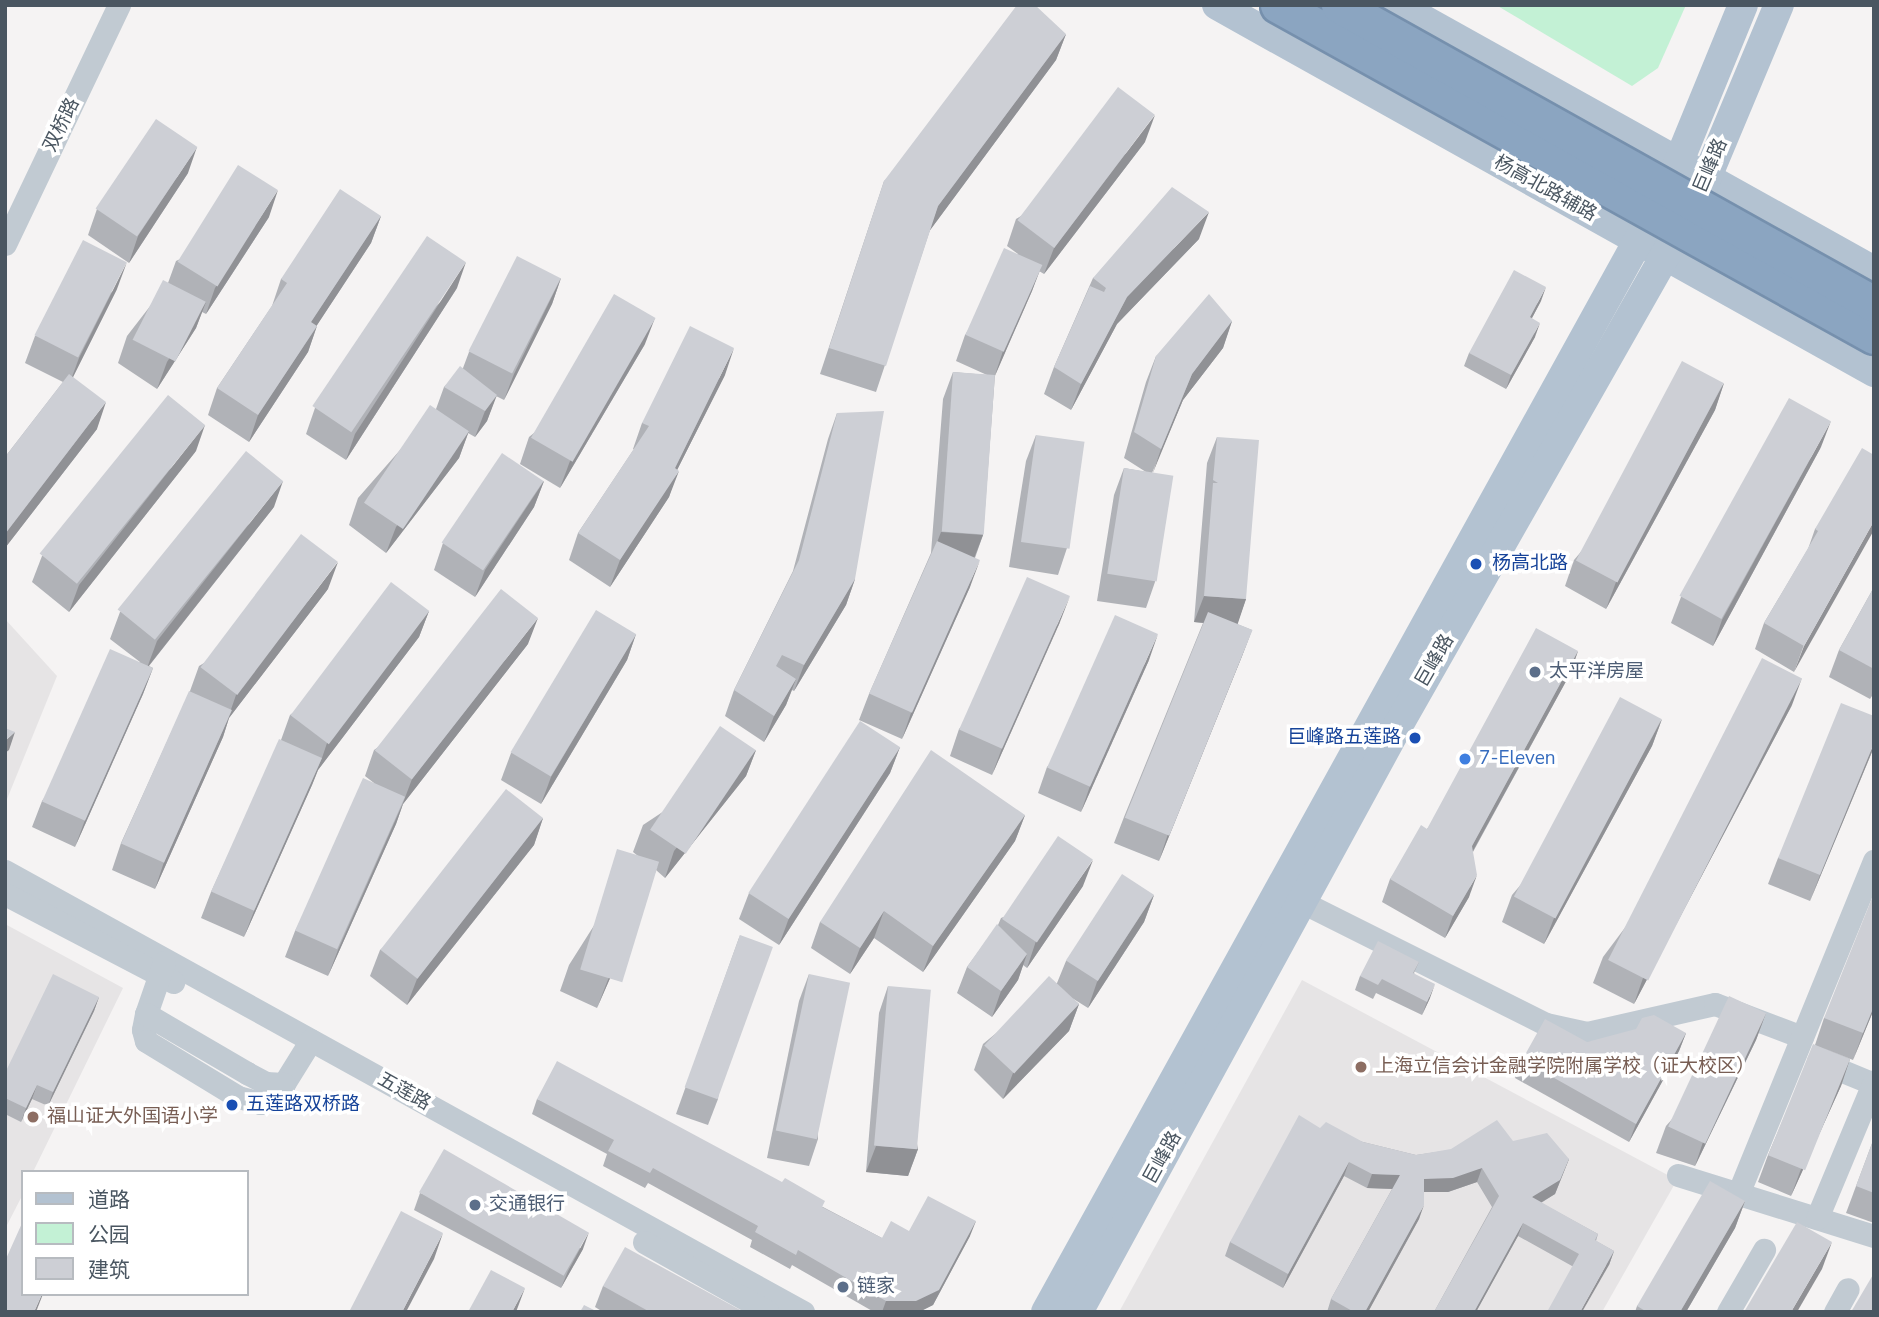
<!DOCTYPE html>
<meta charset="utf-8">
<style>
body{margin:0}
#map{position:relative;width:1879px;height:1317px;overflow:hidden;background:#f5f3f3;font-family:"Nunito Sans","Noto Sans SC",sans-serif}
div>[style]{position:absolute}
.education>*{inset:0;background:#e6e4e5}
.green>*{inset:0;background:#c3f1d5}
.minor>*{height:23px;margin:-11.5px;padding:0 11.5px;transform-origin:11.5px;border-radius:11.5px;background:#c1cad2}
.major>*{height:30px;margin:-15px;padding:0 15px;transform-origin:15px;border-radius:15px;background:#b3c2d1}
.bridges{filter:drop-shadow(2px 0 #7690ad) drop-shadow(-2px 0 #7690ad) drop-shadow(0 2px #7690ad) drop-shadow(0 -2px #7690ad)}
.highway-bridge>*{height:35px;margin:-17.5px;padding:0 17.5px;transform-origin:17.5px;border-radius:17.5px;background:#8ba5c1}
.wall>*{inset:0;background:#b0b2b7}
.shaded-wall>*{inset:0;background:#909195}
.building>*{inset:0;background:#cdcfd5;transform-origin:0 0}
.dots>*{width:19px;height:19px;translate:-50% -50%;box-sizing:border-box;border:4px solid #fff;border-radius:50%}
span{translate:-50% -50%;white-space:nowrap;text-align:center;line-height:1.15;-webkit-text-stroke:7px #fff;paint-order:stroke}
.street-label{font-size:19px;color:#4a5661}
.transit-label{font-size:19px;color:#164399}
.left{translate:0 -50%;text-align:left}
.right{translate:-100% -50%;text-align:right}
.service-label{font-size:19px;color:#4e5e75}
.shop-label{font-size:19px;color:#366cbe}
.education-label{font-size:19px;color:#785e54}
.frame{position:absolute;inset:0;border:7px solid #4a5661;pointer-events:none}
.legend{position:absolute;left:21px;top:1170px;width:228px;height:126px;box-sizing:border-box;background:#fff;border:2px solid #b7bbc0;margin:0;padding:9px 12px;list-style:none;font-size:21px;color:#4a5661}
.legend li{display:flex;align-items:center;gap:14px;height:35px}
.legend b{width:35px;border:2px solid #b7bbc0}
</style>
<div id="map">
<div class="education">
<div style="clip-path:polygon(5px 619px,57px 676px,5px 804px)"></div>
<div style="clip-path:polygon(5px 924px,123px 988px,33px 1172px,23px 1172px,23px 1194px,5px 1229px)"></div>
<div style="clip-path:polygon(1302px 980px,1677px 1180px,1602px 1312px,1119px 1312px)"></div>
</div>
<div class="green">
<div style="clip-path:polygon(1496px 5px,1686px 5px,1658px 68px,1632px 86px)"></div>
</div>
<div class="minor">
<div style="left:5px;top:244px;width:265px;rotate:-64.5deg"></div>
<div style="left:5px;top:871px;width:912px;rotate:28.93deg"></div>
<div style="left:5px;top:894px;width:190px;rotate:27.6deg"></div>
<div style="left:1304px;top:903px;width:271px;rotate:26.6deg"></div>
<div style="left:1546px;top:1024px;width:42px;rotate:12.4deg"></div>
<div style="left:1587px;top:1033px;width:131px;rotate:-12.8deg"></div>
<div style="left:1715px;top:1004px;width:93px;rotate:20.8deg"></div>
<div style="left:164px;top:962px;width:55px;rotate:109.1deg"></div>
<div style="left:146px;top:1014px;width:16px;rotate:101deg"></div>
<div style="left:143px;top:1030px;width:11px;rotate:75deg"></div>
<div style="left:146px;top:1041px;width:108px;rotate:31.3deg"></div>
<div style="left:238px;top:1097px;width:23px;rotate:15deg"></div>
<div style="left:260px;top:1103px;width:16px;rotate:-18deg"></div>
<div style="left:275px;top:1098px;width:68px;rotate:-58.2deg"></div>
<div style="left:146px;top:1014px;width:117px;rotate:30.3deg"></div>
<div style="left:247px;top:1073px;width:21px;rotate:28deg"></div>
<div style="left:266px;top:1083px;width:18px;rotate:3deg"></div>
<div style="left:1818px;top:1061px;width:61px;rotate:22.3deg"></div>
<div style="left:1678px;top:1175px;width:205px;rotate:17.3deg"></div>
<div style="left:1738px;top:1194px;width:360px;rotate:-67.8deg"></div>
<div style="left:1817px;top:1218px;width:148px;rotate:-67.4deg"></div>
<div style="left:644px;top:1242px;width:142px;rotate:29.4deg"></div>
<div style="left:1728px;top:1312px;width:72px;rotate:-59.9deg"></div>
<div style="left:1835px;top:1312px;width:26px;rotate:-61deg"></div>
</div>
<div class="major">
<div style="left:1217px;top:5px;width:753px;rotate:29.19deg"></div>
<div style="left:1397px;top:5px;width:546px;rotate:29.15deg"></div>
<div style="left:1046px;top:1312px;width:1290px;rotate:-61.07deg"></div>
<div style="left:1670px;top:183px;width:192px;rotate:-67.7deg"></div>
<div style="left:1078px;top:1312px;width:662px;rotate:-61.38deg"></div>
<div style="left:1395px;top:731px;width:615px;rotate:-60.39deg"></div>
<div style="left:1699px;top:196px;width:207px;rotate:-67.3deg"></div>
</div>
<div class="bridges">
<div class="highway-bridge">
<div style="left:1278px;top:5px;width:682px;rotate:29.05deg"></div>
<div style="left:1339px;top:5px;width:613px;rotate:29.2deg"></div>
</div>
</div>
<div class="wall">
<div style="clip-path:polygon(1066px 34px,1056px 60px,930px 230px,876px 392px,820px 374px,884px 181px)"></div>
<div style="clip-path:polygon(1145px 142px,1044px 274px,1039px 271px,1032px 291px,995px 375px,983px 535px,975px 558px,970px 587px,902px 739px,859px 720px,869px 694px,931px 553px,943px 399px,953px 372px,987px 375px,956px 361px,965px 335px,1018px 254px,1007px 246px,1016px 219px)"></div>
<div style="clip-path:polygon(188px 173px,129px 263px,88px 235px,97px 209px)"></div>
<div style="clip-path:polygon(381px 216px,371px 243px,317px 325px,308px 352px,249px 442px,208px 415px,217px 388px,272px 306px,281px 279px)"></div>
<div style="clip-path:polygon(269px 217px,206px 314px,202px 312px,196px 328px,157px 389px,118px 363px,127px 336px,168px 283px,176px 261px)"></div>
<div style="clip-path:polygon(1199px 239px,1117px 324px,1071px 410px,1044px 394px,1054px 367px,1093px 278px)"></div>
<div style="clip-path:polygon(561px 278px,552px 304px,504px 400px,496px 396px,487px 421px,475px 437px,468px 433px,459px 458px,386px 553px,349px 525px,358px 498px,436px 409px,444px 387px,463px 368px,469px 352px)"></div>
<div style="clip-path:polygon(457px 288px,346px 460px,306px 434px,315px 408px)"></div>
<div style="clip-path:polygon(117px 289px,73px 377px,97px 429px,5px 548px,5px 457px,63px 382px,25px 363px,35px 336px)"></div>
<div style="clip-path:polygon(1541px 301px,1532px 318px,1535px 337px,1506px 389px,1464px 366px,1469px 353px)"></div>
<div style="clip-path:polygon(1232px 321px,1223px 348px,1183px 400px,1152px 473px,1155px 582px,1146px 608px,1097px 601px,1114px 495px,1124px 468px,1146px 472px,1124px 458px,1146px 382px,1156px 356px)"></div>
<div style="clip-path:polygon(645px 344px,560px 488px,520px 464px,529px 437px)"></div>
<div style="clip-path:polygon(725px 375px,677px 470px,669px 497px,610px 587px,569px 560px,578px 533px,634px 449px,633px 449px,642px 423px)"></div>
<div style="clip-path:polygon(1724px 383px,1715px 410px,1606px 609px,1565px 586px,1574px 560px)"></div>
<div style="clip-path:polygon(837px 413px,855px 579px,846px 605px,794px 691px,792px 690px,786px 705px,764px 742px,725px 716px,734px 690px,793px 571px,828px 439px)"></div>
<div style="clip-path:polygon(1036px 435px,1067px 548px,1058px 575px,1009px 567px,1026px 461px)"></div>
<div style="clip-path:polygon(1217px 437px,1246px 599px,1237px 624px,1252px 630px,1242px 656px,1159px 861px,1114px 843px,1124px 817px,1203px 623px,1194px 622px,1207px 463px)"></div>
<div style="clip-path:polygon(1821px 447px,1713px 646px,1671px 623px,1681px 597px)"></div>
<div style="clip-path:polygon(196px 451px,69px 612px,32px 582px,42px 556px)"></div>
<div style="clip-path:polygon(1874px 455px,1794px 672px,1755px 649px,1764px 623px,1808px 549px,1815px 529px)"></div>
<div style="clip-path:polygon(544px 481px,534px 507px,475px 597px,434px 570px,443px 543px)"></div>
<div style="clip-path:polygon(274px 507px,149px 666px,153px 668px,143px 694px,75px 847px,32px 827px,42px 801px,140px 662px,110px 639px,120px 612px)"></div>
<div style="clip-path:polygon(1874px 587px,1874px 693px,1870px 699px,1829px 677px,1839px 650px)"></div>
<div style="clip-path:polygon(328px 589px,229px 718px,223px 737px,155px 889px,112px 870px,121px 843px,190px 691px,199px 666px)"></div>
<div style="clip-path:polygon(429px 611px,419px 637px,318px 770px,312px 785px,244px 937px,201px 918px,211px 892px,281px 740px,290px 715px)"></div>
<div style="clip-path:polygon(1060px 622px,992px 775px,950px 756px,959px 729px)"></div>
<div style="clip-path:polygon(636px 634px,627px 660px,541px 804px,501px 780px,511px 753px)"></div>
<div style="clip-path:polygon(528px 644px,403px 804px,396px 824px,328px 976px,285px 957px,295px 931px,374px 783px,365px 776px,374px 750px)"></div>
<div style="clip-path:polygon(1578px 651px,1570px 674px,1473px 852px,1469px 897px,1445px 938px,1382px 902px,1390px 879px,1427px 829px)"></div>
<div style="clip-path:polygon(1149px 660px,1081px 812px,1038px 793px,1047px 767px)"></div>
<div style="clip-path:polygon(1792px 705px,1634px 1004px,1593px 983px,1603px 957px)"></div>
<div style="clip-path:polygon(1662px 719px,1652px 746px,1544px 944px,1502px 922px,1512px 895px)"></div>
<div style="clip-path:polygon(900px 747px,890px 773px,779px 945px,739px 919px,749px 893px)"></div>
<div style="clip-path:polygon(1874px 747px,1810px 901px,1768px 884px,1778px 858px)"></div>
<div style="clip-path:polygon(756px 750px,746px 776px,665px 878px,656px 870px,649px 889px,597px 1008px,560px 991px,569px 965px,638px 856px,633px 852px,643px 825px)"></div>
<div style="clip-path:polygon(1025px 815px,1015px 841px,923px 972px,874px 938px,850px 974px,811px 948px,820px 922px)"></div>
<div style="clip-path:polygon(543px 818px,534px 845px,407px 1005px,370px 976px,380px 950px)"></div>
<div style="clip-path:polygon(1083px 886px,1027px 968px,1023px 965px,1018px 980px,992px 1017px,957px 993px,967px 967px,998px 925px,1001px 918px)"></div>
<div style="clip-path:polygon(1154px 895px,1144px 922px,1088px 1008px,1072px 998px,1079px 1004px,1069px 1031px,1003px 1099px,974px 1070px,983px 1044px,1057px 983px,1066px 961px)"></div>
<div style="clip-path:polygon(740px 935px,718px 1099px,708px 1125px,676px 1114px)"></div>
<div style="clip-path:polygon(1419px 962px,1414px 973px,1430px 998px,1422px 1015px,1376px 993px,1373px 999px,1355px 990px,1360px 976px)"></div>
<div style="clip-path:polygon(809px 974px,818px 1139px,809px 1166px,767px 1158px,799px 1001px)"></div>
<div style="clip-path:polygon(888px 986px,918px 1149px,908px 1176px,866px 1172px,879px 1013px)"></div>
<div style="clip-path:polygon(99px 997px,94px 1011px,48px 1106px,32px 1099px,21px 1122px,5px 1114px,5px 1073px)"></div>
<div style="clip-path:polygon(1874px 1009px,1853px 1060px,1821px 1047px,1850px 1059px,1841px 1086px,1791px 1196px,1758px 1182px,1768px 1155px,1815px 1045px,1824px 1018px)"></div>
<div style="clip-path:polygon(1766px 1013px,1756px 1040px,1695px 1166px,1656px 1153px,1666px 1126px)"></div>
<div style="clip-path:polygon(1686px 1033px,1679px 1051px,1629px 1142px,1515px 1078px,1522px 1060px,1587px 1042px)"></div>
<div style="clip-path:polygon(537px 1099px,823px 1207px,882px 1238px,909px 1231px,970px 1236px,933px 1305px,919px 1312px,874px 1312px,792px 1265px,790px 1269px,750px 1247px,752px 1240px,648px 1183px,645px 1188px,603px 1166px,607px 1154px,532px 1114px)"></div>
<div style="clip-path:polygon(1320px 1128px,1363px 1142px,1416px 1155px,1513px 1141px,1569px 1159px,1555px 1194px,1541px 1203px,1598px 1234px,1596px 1241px,1614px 1251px,1609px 1265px,1572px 1266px,1518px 1236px,1476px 1312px,1434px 1312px,1492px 1207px,1477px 1182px,1448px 1192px,1424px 1192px,1419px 1219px,1368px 1312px,1327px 1312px,1331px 1299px,1392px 1189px,1367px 1188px,1344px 1176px,1283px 1288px,1225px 1256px,1230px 1242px)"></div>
<div style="clip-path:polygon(1874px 1138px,1874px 1223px,1846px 1213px)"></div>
<div style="clip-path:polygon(420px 1193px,583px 1249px,561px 1288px,414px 1210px)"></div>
<div style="clip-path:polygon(1745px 1201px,1735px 1228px,1686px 1312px,1635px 1312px,1637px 1306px)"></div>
<div style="clip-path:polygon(603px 1286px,744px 1312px,603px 1312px,595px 1307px)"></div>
</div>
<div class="shaded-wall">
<div style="clip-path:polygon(1066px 34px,1056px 60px,928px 233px,938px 206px)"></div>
<div style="clip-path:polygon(1155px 115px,1145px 142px,1044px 274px,1054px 248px)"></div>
<div style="clip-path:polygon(197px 147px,188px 173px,129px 263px,138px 236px)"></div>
<div style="clip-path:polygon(278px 190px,269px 217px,206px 314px,215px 288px)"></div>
<div style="clip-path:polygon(1209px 212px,1199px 239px,1117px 324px,1071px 410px,1081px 384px,1127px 297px)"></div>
<div style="clip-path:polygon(381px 216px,371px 243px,302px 348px,311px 322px)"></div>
<div style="clip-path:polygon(127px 262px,117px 289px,69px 385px,79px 358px)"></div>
<div style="clip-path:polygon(466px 262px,457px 288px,346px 460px,355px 434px)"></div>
<div style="clip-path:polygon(1042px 265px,1032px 291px,994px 378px,1003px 351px)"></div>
<div style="clip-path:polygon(561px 278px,552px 304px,504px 400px,514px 374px)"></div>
<div style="clip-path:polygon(1546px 287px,1541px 301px,1525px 331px,1530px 317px)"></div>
<div style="clip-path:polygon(206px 302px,196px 328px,157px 389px,167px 362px)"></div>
<div style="clip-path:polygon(655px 318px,645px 344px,560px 488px,570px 461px)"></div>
<div style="clip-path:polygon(1232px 321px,1223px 348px,1183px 400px,1152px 475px,1161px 449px,1192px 374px)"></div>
<div style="clip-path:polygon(1540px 323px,1535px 337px,1506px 389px,1511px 375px)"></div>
<div style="clip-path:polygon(317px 326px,308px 352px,249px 442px,258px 415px)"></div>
<div style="clip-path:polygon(734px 348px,725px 375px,671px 482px,679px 471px,669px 497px,610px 587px,620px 560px,675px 468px)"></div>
<div style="clip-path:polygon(1724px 383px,1715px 410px,1606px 609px,1616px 582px)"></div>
<div style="clip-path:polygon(497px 395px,487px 421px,475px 437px,485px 411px)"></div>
<div style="clip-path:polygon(106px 402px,97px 429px,5px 548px,5px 534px)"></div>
<div style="clip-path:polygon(1831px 421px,1821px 447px,1713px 646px,1722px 620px)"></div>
<div style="clip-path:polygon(205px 425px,196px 451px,69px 612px,79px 585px)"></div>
<div style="clip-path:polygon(469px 431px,459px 458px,386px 553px,396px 527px)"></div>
<div style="clip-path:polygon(283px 481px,274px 507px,147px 668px,157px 641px)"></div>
<div style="clip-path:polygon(544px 481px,534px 507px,475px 597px,485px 570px)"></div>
<div style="clip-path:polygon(1874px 521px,1874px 530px,1794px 672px,1804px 646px)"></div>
<div style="clip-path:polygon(941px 532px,983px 535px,973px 561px,931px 558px)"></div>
<div style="clip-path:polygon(980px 560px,970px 587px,902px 739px,911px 713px)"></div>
<div style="clip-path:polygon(338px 562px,328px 589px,229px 718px,223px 737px,155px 889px,164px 862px,227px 721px,236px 695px)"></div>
<div style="clip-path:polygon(855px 579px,846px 605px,794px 691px,804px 665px)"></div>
<div style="clip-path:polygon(1070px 596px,1060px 622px,992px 775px,1002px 748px)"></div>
<div style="clip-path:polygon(1204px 596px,1246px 599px,1237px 626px,1194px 622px)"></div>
<div style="clip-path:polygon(429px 611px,419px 637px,318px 770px,312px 785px,244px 937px,254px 911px,322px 758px,327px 743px)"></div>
<div style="clip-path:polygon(538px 618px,528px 644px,403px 804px,396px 824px,328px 976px,338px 950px,403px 803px,412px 779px)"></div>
<div style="clip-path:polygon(1252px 630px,1242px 656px,1159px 861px,1168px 834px)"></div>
<div style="clip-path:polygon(636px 634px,627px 660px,541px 804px,551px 777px)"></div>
<div style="clip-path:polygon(1158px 634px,1149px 660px,1081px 812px,1090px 786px)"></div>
<div style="clip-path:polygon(1578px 651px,1570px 674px,1463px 869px,1472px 846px)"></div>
<div style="clip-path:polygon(153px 668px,143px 694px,75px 847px,85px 820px)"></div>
<div style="clip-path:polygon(1802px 678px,1792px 705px,1634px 1004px,1643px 978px)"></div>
<div style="clip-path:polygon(796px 679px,786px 705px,764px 742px,774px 716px)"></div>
<div style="clip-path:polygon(1662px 719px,1652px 746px,1544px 944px,1554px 918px)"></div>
<div style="clip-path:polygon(15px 732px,9px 750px,5px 753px,5px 741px)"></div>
<div style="clip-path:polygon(1874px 743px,1874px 747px,1810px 901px,1820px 875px)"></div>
<div style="clip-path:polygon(900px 747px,890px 773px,779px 945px,789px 918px)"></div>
<div style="clip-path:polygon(756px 750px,746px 776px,665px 878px,674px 851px)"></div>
<div style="clip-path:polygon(1025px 815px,1015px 841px,923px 972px,933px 946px)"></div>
<div style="clip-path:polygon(543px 818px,534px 845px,407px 1005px,417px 979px)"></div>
<div style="clip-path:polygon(1093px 860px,1083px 886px,1027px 968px,1036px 941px)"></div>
<div style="clip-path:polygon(659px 862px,649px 889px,597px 1008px,607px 982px)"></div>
<div style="clip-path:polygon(1477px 875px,1469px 897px,1445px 938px,1453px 916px)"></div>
<div style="clip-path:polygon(1154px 895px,1144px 922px,1088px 1008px,1097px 982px)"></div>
<div style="clip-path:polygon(884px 911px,874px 938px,850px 974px,860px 948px)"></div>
<div style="clip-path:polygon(1027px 954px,1018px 980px,992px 1017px,1001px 991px)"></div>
<div style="clip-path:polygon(1435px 984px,1430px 998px,1422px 1015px,1427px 1002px)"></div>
<div style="clip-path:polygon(99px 997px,94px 1011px,48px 1106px,53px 1092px)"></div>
<div style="clip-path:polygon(1079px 1004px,1069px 1031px,1003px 1099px,1013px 1073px)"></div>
<div style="clip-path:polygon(1874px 1006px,1874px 1009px,1853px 1060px,1863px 1033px)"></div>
<div style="clip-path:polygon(1766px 1013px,1756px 1040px,1695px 1166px,1704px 1139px)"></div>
<div style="clip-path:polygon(1686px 1033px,1679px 1051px,1629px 1142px,1636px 1124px)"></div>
<div style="clip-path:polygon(1850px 1059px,1841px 1086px,1791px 1196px,1801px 1169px)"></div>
<div style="clip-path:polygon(37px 1085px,32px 1099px,21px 1122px,26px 1108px)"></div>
<div style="clip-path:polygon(876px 1146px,918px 1149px,908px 1176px,866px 1172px)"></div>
<div style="clip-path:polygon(1569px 1159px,1555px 1194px,1527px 1211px,1532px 1197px)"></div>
<div style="clip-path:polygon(1349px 1162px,1344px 1176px,1283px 1288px,1288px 1274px)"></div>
<div style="clip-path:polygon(1482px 1168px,1477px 1182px,1448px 1192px,1419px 1192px,1424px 1179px)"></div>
<div style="clip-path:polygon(1372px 1174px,1400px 1175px,1395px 1189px,1367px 1188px)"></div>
<div style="clip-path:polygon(1745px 1201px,1735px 1228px,1686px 1312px,1680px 1312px)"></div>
<div style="clip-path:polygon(1424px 1205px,1419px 1219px,1368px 1312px,1365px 1312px)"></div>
<div style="clip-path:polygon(976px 1221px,970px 1236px,933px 1305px,919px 1312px,882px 1312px,886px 1301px)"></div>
<div style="clip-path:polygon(1523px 1223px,1518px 1236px,1476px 1312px,1474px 1312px)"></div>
<div style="clip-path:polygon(589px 1232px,583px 1249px,561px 1288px,568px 1271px)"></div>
<div style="clip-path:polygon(443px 1233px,434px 1259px,406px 1312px,402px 1312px)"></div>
<div style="clip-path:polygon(1832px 1242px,1822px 1269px,1797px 1312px,1791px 1312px)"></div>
<div style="clip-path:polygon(1614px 1251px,1609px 1265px,1582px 1312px,1580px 1312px)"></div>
<div style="clip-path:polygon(525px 1288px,516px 1312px,512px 1312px)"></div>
<div style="clip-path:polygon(42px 1294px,43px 1294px,36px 1312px,34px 1312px)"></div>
</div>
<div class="building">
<div style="clip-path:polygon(1017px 5px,1035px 5px,1066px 34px,938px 206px,886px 366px,829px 348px,884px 181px)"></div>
<div style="left:1118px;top:87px;width:46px;height:167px;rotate:37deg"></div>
<div style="left:156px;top:119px;width:50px;height:108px;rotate:34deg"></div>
<div style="left:238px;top:165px;width:47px;height:114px;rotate:32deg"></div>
<div style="clip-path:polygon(1172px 187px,1209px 212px,1127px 297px,1081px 384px,1054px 367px,1090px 286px,1104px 292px,1106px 288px,1093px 278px)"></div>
<div style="clip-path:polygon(340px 189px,381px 216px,311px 322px,317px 326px,258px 415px,217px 388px,287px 283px,281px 279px)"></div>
<div style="left:427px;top:236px;width:47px;height:205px;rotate:34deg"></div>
<div style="left:83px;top:240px;width:49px;height:107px;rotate:27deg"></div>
<div style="left:1004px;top:248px;width:42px;height:95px;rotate:24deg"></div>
<div style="left:517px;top:256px;width:49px;height:107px;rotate:27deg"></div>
<div style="clip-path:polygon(1514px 270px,1546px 287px,1530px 317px,1540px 323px,1511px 375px,1469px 353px)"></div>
<div style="left:163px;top:280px;width:48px;height:67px;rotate:27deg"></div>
<div style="left:614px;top:294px;width:48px;height:166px;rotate:30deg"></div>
<div style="clip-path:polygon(1209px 294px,1232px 321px,1192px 374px,1161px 449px,1134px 432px,1156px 356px)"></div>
<div style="clip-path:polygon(690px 326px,734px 348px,675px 468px,679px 471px,620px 560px,578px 533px,649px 426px,642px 423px)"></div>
<div style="left:1682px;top:361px;width:47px;height:226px;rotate:28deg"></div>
<div style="clip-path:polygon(460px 366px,497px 395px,485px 411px,444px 387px)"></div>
<div style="left:953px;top:372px;width:42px;height:160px;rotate:4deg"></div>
<div style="clip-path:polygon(69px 374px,106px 402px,5px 534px,5px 457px)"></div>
<div style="left:168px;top:395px;width:48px;height:204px;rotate:39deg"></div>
<div style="left:1789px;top:398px;width:48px;height:226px;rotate:29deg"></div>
<div style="left:430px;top:405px;width:47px;height:118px;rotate:34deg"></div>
<div style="clip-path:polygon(884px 411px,855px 579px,804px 665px,782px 655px,776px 666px,796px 679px,774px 716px,734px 690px,799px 560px,837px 413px)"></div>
<div style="left:1036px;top:435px;width:49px;height:108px;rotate:8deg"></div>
<div style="clip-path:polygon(1217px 437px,1259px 440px,1246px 599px,1204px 596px,1213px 483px,1218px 483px,1213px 480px)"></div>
<div style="clip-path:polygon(1862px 448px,1874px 455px,1874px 521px,1804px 646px,1764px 623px,1818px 531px,1815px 529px)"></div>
<div style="left:246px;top:451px;width:48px;height:204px;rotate:39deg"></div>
<div style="left:502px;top:453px;width:50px;height:108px;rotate:34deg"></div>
<div style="left:1124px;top:468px;width:50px;height:107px;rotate:9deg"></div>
<div style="left:301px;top:534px;width:46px;height:167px;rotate:37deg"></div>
<div style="left:937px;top:541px;width:47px;height:167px;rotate:24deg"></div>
<div style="left:1027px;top:577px;width:47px;height:167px;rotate:24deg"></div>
<div style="left:391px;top:582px;width:48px;height:167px;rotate:37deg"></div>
<div style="clip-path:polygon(1874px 587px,1874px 669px,1839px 650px)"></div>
<div style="left:501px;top:589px;width:47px;height:205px;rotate:38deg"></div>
<div style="left:596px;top:610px;width:47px;height:166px;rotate:31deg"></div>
<div style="left:1208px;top:612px;width:48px;height:222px;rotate:22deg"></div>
<div style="left:1115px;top:615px;width:47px;height:167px;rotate:24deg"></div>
<div style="clip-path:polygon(1536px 628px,1578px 651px,1472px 846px,1477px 875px,1453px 916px,1390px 879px,1421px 825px,1427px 829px)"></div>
<div style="left:110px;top:649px;width:47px;height:167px;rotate:24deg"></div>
<div style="left:1762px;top:658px;width:45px;height:339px;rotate:27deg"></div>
<div style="left:189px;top:691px;width:47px;height:167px;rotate:24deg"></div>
<div style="left:1620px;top:697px;width:47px;height:226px;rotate:28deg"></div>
<div style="clip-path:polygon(1841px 703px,1874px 716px,1874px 743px,1820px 875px,1778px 858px)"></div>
<div style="left:860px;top:721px;width:48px;height:205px;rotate:33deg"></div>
<div style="left:720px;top:726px;width:43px;height:125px;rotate:34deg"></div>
<div style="clip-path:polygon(5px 728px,15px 732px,5px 741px)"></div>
<div style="left:279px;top:739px;width:47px;height:167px;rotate:24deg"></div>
<div style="clip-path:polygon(931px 750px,1025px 815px,933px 946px,884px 911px,860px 948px,820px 922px)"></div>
<div style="left:363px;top:778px;width:46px;height:167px;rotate:24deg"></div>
<div style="left:506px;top:789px;width:47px;height:204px;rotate:38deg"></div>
<div style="left:1058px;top:836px;width:42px;height:100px;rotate:34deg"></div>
<div style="left:617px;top:849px;width:44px;height:126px;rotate:17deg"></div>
<div style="left:1122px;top:874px;width:38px;height:103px;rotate:33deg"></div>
<div style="clip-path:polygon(1874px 893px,1874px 1006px,1863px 1033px,1824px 1018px)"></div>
<div style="clip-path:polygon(997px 924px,1027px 954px,1001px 991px,967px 967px)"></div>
<div style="left:740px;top:935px;width:35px;height:162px;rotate:20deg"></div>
<div style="clip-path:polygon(1378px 941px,1419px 962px,1413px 973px,1435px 984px,1427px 1002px,1382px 979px,1378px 985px,1360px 976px)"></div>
<div style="clip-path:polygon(53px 974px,99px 997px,53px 1092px,37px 1085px,26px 1108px,5px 1098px,5px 1073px)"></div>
<div style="left:809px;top:974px;width:42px;height:160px;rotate:12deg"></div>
<div style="left:1049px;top:976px;width:41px;height:95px;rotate:43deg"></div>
<div style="left:888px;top:986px;width:43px;height:160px;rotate:5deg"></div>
<div style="left:1729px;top:996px;width:41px;height:144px;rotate:25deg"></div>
<div style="clip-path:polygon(1654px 1015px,1686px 1033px,1636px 1124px,1522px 1060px,1545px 1019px,1587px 1042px,1636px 1029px,1642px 1018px)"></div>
<div style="left:1813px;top:1044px;width:40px;height:120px;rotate:22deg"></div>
<div style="clip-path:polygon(557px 1061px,782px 1182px,785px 1178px,825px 1201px,822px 1207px,882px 1238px,891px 1221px,909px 1231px,928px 1196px,976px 1221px,939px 1290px,916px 1301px,886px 1301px,798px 1250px,796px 1255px,755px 1232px,758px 1226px,653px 1168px,650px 1173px,608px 1151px,614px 1140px,537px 1099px)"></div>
<div style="clip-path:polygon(1299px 1115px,1320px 1128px,1326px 1122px,1363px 1142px,1416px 1155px,1451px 1149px,1497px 1120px,1513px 1141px,1547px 1133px,1569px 1159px,1560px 1180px,1532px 1197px,1598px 1234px,1595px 1240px,1614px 1251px,1580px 1312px,1547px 1312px,1579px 1254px,1523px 1223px,1474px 1312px,1434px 1312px,1499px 1196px,1482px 1168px,1453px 1178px,1424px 1179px,1424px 1205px,1365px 1312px,1354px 1312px,1331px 1299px,1400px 1175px,1372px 1174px,1349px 1162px,1288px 1274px,1230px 1242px)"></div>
<div style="clip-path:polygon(1874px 1138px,1874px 1193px,1856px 1186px)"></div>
<div style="left:444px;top:1149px;width:167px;height:50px;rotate:30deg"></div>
<div style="clip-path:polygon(1710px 1181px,1745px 1201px,1680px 1312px,1647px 1312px,1637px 1306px)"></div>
<div style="clip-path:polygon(401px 1211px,443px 1233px,402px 1312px,349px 1312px)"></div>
<div style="clip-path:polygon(23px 1221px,23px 1294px,42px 1294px,34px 1312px,5px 1312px,5px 1261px)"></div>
<div style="clip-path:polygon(1797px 1222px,1832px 1242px,1791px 1312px,1744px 1312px)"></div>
<div style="clip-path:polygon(625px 1247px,744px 1312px,650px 1312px,603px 1286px)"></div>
<div style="clip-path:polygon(491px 1270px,525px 1288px,512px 1312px,468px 1312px)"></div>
<div style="clip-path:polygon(1874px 1273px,1874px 1312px,1851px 1312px)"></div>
<div style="clip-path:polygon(584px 1305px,598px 1312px,580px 1312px)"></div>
</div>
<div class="dots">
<div style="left:1476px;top:564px;background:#1a4fb4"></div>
<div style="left:1535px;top:672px;background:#5c6f8a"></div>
<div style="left:1415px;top:738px;background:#1a4fb4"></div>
<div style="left:1465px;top:759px;background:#3f7fe0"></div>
<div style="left:1361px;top:1067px;background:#8d6e63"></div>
<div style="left:232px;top:1105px;background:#1a4fb4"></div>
<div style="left:33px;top:1117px;background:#8d6e63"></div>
<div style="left:475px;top:1205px;background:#5c6f8a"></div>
<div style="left:843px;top:1287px;background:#5c6f8a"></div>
</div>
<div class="street-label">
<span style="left:62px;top:125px;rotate:-64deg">双桥路</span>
<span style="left:1711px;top:166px;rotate:-67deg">巨峰路</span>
<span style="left:1545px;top:189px;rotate:29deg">杨高北路辅路</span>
<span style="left:1435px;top:661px;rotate:-60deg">巨峰路</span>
<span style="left:404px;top:1092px;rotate:29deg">五莲路</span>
<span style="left:1163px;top:1158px;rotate:-61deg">巨峰路</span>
</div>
<div class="transit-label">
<span class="left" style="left:1492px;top:564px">杨高北路</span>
<span class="right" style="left:1401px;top:738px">巨峰路五莲路</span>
<span class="left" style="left:246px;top:1105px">五莲路双桥路</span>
</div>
<div class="service-label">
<span class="left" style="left:1549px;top:672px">太平洋房屋</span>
<span class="left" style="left:489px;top:1205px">交通银行</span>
<span class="left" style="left:857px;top:1287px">链家</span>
</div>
<div class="shop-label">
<span class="left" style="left:1479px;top:759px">7-Eleven</span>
</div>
<div class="education-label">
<span class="left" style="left:1375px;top:1067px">上海立信会计金融学院附属学校（证大校区）</span>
<span class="left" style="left:47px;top:1117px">福山证大外国语小学</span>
</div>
<div class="frame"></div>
<ul class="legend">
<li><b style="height:9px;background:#b3c2d1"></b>道路</li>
<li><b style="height:19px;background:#c3f1d5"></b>公园</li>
<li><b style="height:19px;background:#cdcfd5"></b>建筑</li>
</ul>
</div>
